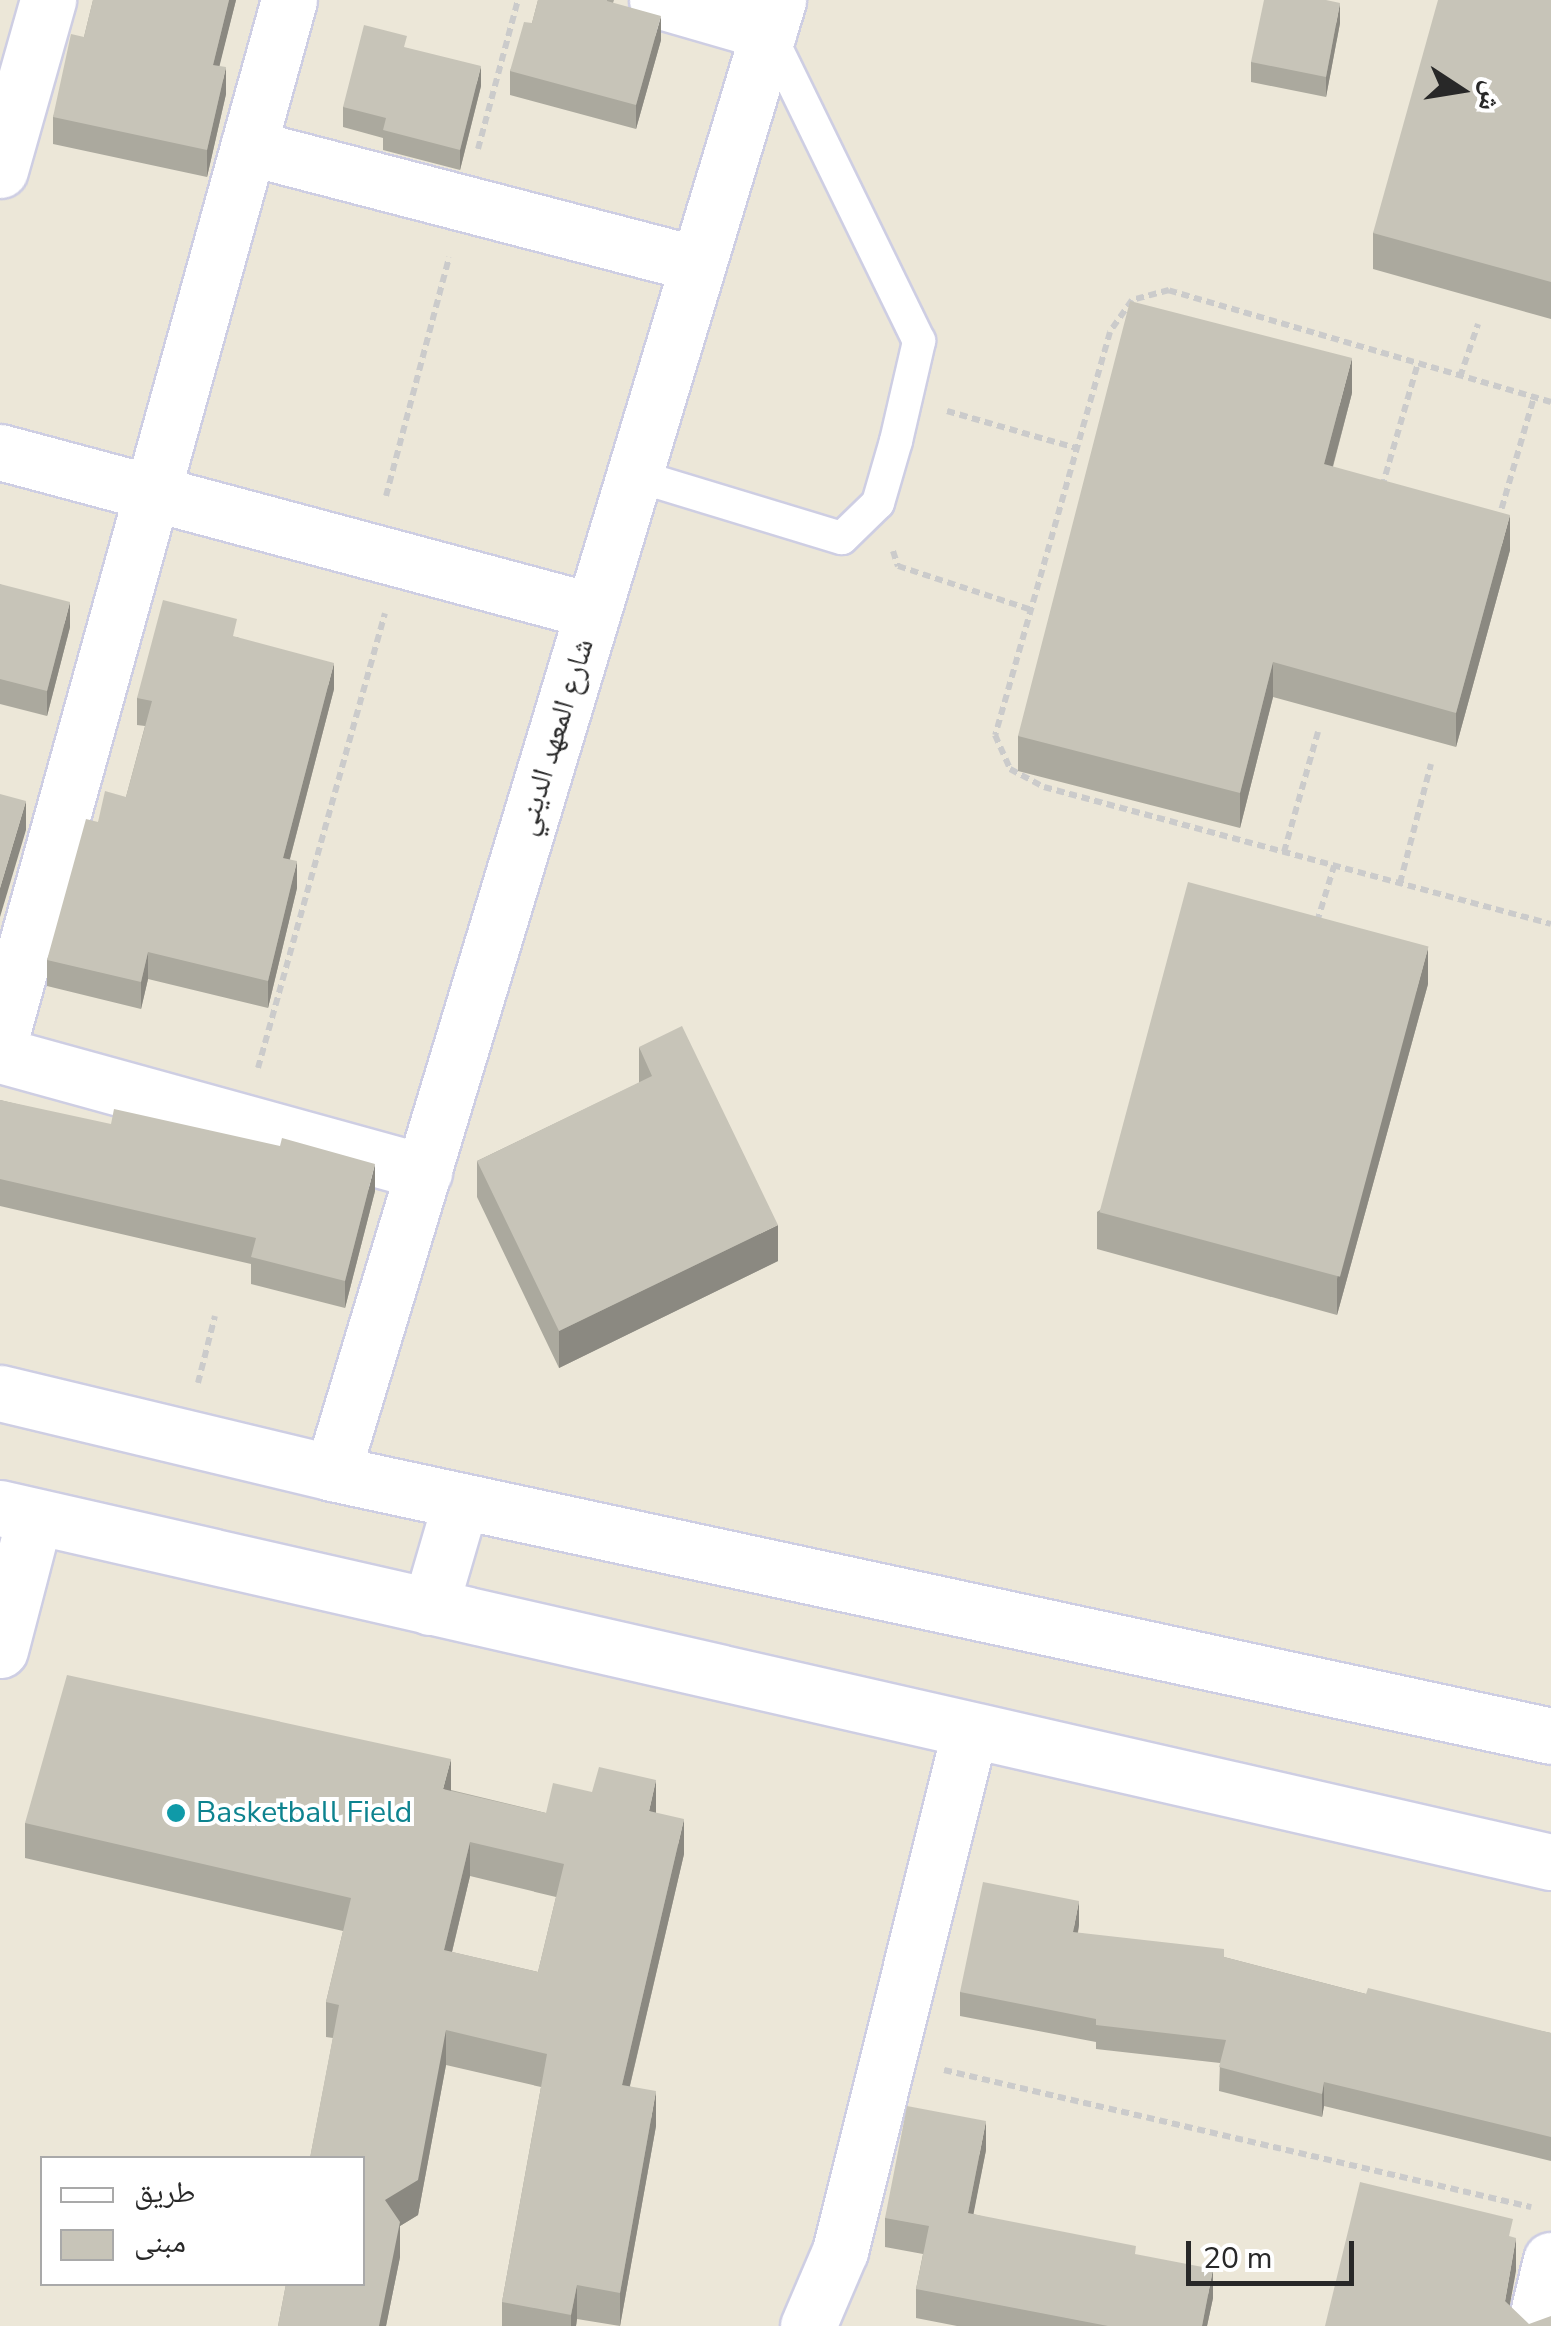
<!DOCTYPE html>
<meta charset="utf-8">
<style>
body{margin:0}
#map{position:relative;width:1551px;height:2326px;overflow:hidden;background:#ece7d8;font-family:"Nunito Sans","Noto Naskh Arabic",sans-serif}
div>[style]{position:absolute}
.path>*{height:6px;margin-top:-3px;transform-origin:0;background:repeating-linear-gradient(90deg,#cbcbcb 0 8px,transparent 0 13px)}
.roads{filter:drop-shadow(2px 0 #cecee3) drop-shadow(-2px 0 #cecee3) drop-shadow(0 2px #cecee3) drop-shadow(0 -2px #cecee3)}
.lane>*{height:32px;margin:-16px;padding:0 16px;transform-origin:16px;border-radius:16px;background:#fff}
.street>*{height:55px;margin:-27.5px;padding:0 27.5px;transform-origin:27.5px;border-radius:27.5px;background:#fff}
.wall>*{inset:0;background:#aba99e}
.shaded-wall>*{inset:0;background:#8b8981}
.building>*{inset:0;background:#c7c4b8;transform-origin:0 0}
.dots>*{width:28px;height:28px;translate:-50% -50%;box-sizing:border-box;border:5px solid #fff;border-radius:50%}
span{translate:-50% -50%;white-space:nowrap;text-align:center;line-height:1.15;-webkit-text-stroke:8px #fff;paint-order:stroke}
.street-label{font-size:30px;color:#282828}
.culture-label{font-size:30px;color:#0d838f}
.left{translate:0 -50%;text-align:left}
.legend{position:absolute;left:40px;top:2156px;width:325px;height:130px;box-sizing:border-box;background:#fff;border:2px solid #a9a9a9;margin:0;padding:12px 18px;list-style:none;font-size:30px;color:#282828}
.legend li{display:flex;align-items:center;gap:20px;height:50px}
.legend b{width:50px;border:2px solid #a9a9a9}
.north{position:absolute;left:1411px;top:40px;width:100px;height:100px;-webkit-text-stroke:8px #fff;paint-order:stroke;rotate:102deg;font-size:28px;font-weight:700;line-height:40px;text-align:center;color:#282828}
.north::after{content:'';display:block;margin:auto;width:35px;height:45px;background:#282828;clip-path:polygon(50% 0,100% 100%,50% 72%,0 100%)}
.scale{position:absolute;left:1186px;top:2241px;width:168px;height:45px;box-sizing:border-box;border:5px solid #282828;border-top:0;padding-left:12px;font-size:30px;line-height:35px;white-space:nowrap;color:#282828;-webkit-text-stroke:8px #fff;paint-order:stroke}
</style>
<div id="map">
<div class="path">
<div style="left:478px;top:149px;width:154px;rotate:-75deg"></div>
<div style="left:1460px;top:377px;width:56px;rotate:-71.2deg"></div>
<div style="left:1551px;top:402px;width:398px;rotate:-163.7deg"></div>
<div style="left:1169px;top:290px;width:38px;rotate:165deg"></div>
<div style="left:1132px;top:300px;width:39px;rotate:125deg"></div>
<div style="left:1110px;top:332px;width:419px;rotate:105.9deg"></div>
<div style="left:995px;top:735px;width:37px;rotate:66deg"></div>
<div style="left:1010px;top:769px;width:38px;rotate:28deg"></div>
<div style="left:1044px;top:787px;width:525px;rotate:15.12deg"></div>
<div style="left:947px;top:411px;width:134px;rotate:16deg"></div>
<div style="left:1382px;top:487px;width:129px;rotate:-73.8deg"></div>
<div style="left:386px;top:496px;width:247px;rotate:-75.2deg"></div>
<div style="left:1498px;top:521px;width:129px;rotate:-73.8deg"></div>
<div style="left:893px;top:551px;width:16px;rotate:72deg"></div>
<div style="left:898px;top:566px;width:138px;rotate:18.2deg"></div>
<div style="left:1284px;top:852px;width:125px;rotate:-74.2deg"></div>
<div style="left:1400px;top:883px;width:123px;rotate:-75.4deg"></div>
<div style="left:1317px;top:922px;width:59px;rotate:-73.1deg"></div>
<div style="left:258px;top:1068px;width:472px;rotate:-74.4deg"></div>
<div style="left:198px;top:1383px;width:69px;rotate:-75.8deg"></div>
<div style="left:944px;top:2070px;width:603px;rotate:13.14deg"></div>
</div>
<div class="roads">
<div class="lane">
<div style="left:634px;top:475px;width:217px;rotate:16.9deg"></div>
<div style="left:842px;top:538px;width:50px;rotate:-44.2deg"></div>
<div style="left:878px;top:503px;width:65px;rotate:-73.8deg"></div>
<div style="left:896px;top:441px;width:103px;rotate:-77deg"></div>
<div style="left:919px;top:341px;width:344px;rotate:-116deg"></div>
</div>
<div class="street">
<div style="left:657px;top:0;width:116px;rotate:16.1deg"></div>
<div style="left:248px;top:147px;width:465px;rotate:14.6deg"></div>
<div style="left:0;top:170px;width:177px;rotate:-74.2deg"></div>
<div style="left:0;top:452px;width:614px;rotate:15.01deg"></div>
<div style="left:0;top:1040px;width:1079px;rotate:-74.47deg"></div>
<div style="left:0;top:1055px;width:440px;rotate:15.4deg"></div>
<div style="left:0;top:1393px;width:342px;rotate:13.5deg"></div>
<div style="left:332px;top:1473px;width:1247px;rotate:12.17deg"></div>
<div style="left:332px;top:1473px;width:1539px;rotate:-73.15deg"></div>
<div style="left:0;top:1508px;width:1591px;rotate:12.86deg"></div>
<div style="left:430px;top:1607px;width:110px;rotate:-73.7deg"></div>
<div style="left:0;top:1650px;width:138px;rotate:-75.4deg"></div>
<div style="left:808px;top:2326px;width:82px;rotate:-66.9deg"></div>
<div style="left:840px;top:2251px;width:537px;rotate:-75.99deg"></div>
<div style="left:1535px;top:2326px;width:68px;rotate:-76.4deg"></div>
</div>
</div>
<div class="wall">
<div style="clip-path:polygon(93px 0,236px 0,219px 66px,226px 94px,207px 177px,53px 144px,53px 117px,84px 37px)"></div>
<div style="clip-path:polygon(538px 0,614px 0,613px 3px,661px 40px,636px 129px,510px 95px,510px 71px,532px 23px)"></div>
<div style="clip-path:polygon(1551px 0,1551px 319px,1373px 269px,1373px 233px)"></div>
<div style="clip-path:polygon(1340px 23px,1326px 97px,1251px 82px,1251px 62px)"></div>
<div style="clip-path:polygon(407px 48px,481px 86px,460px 170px,383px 150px,383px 138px,343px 127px,343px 107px)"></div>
<div style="clip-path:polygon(1352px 393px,1333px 467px,1510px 550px,1456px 747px,1273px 697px,1240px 828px,1018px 771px,1018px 736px)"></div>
<div style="clip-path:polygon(0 584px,70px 627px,47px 716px,0 704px)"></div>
<div style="clip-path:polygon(237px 637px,334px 689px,290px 859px,297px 888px,268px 1008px,148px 979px,141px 1009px,47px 986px,47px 960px,98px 822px,126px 797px,145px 726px,137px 725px,137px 698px)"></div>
<div style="clip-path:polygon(1428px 984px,1337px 1315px,1097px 1249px,1097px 1212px)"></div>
<div style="clip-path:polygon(639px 1047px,778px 1261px,559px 1368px,477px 1197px,477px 1161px,639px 1083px)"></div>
<div style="clip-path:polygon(0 1100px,375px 1191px,345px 1308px,251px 1284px,251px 1264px,0 1206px)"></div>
<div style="clip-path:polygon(evenodd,451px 1790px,546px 1813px,656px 1813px,684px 1854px,630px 2086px,656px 2126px,620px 2326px,577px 2319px,576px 2326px,502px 2326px,502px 2302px,541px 2087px,446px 2065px,418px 2215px,400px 2226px,400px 2257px,386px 2326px,278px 2326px,333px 2038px,326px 2037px,326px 2002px,343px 1931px,25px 1858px,25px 1823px,451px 1790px,470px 1876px,556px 1897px,538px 1972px,452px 1952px,470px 1876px)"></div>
<div style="clip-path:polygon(1079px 1925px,1078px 1933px,1224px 1957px,1366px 1994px,1551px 2033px,1551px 2161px,1324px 2106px,1322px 2117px,1219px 2091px,1220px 2063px,1096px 2049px,1096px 2042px,960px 2016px,960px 1992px)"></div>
<div style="clip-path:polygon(986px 2150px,973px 2214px,1136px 2255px,1213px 2298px,1207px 2326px,957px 2326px,916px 2318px,916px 2289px,923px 2254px,885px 2247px,885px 2218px)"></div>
</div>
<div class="shaded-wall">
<div style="clip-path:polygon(229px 0,236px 0,213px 92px,213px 65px)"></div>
<div style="clip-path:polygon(1340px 3px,1340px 23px,1326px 97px,1326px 77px)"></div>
<div style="clip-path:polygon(661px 16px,661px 40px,636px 129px,636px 105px)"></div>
<div style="clip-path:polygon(481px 66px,481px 86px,460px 170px,460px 150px)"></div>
<div style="clip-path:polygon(226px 67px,226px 94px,207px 177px,207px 150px)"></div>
<div style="clip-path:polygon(1352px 358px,1352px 393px,1324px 499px,1324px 464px)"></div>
<div style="clip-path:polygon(1510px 515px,1510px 550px,1456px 747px,1456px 713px)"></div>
<div style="clip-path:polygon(70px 602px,70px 627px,47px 716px,47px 691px)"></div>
<div style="clip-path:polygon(1273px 662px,1273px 697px,1240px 828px,1240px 793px)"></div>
<div style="clip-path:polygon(334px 663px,334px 689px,283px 885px,283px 858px)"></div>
<div style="clip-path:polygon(26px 801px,26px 830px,0 917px,0 888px)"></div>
<div style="clip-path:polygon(297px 861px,297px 888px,268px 1008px,268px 981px)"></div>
<div style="clip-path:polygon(1428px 948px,1428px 984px,1337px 1315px,1337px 1279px)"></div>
<div style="clip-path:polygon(148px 952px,148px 979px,141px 1009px,141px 982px)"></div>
<div style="clip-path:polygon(375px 1164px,375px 1191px,345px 1308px,345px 1281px)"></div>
<div style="clip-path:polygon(778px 1225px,778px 1261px,559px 1368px,559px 1331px)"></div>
<div style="clip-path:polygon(451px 1759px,451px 1793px,443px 1789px)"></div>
<div style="clip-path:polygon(656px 1780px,656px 1815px,649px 1811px)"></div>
<div style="clip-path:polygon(684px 1819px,684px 1854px,622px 2119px,622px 2085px)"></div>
<div style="clip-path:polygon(470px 1842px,470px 1876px,444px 1985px,444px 1950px)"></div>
<div style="clip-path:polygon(1079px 1901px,1079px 1925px,1073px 1956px,1073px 1932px)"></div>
<div style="clip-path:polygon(446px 2030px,446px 2065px,418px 2215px,400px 2226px,400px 2257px,386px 2326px,379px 2326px,385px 2200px)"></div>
<div style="clip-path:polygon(1324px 2082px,1324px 2106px,1322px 2117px,1322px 2094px)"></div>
<div style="clip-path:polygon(656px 2091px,656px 2126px,620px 2326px,620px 2293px)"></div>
<div style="clip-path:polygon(986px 2121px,986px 2150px,968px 2242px,968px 2213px)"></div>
<div style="clip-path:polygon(1516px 2238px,1516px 2271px,1506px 2326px,1505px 2301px)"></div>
<div style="clip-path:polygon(1213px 2269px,1213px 2298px,1207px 2326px,1202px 2326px)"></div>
<div style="clip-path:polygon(577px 2285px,577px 2319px,576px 2326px,571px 2326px,571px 2315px)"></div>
</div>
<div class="building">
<div style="clip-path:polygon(93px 0,229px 0,213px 65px,226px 67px,207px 150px,53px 117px,71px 34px,84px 37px)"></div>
<div style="clip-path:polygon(538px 0,607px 0,607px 1px,661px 16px,636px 105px,510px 71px,524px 22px,532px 23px)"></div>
<div style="clip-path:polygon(1264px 0,1326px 0,1340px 3px,1326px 77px,1251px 62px)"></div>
<div style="clip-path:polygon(1438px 0,1551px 0,1551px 282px,1373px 233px)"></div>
<div style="clip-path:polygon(364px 25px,407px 36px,404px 47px,481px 66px,460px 150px,383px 130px,386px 118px,343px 107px)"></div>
<div style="clip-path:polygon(1130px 301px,1352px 358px,1324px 464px,1510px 515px,1456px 713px,1273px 662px,1240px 793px,1018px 736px)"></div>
<div style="clip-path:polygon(0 584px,70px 602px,47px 691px,0 679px)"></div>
<div style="clip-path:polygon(163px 600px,237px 619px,233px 636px,334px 663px,283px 858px,297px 861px,268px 981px,148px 952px,141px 982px,47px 960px,86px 819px,98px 822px,105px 791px,126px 797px,152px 701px,137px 698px)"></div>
<div style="clip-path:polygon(0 794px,26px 801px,0 888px)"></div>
<div style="left:1188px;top:882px;width:249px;height:342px;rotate:15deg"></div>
<div style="clip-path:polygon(682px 1026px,778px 1225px,559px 1331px,477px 1161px,652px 1076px,639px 1047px)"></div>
<div style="clip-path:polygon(0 1100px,111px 1124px,114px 1109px,280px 1146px,282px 1138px,375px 1164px,345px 1281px,251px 1257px,256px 1238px,0 1179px)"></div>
<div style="clip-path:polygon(evenodd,67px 1675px,451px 1759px,443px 1789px,546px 1813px,553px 1783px,592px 1792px,599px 1767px,656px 1780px,649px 1811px,684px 1819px,622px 2085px,656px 2091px,620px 2293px,577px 2285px,571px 2315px,502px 2302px,547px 2054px,446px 2030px,418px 2180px,385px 2200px,400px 2222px,379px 2326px,278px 2326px,286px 2284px,362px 2284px,362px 2158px,310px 2158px,339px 2005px,326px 2002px,351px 1898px,25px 1823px,67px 1675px,470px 1842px,564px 1864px,538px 1972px,444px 1950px,470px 1842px)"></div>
<div style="clip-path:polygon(983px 1882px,1079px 1901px,1073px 1932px,1224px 1949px,1224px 1957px,1366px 1994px,1368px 1988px,1551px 2033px,1551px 2137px,1324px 2082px,1322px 2094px,1219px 2067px,1226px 2040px,1096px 2025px,1096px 2019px,960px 1992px)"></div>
<div style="clip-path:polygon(907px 2106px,986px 2121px,968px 2213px,1136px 2246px,1135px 2254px,1213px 2269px,1202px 2326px,1108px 2326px,916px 2289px,929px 2226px,885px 2218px)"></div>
<div style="clip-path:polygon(1360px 2182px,1513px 2219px,1509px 2236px,1516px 2238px,1505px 2301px,1529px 2324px,1551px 2316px,1551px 2326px,1325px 2326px)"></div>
</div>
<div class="dots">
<div style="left:176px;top:1813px;background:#0f9aa8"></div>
</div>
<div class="street-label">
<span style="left:555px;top:737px;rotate:-73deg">شارع المعهد الديني</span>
</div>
<div class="culture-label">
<span class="left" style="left:196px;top:1813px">Basketball Field</span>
</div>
<ul class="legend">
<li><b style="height:12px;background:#fff"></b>طريق</li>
<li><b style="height:28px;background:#c7c4b8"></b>مبنى</li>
</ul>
<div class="north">ش</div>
<div class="scale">20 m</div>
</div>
